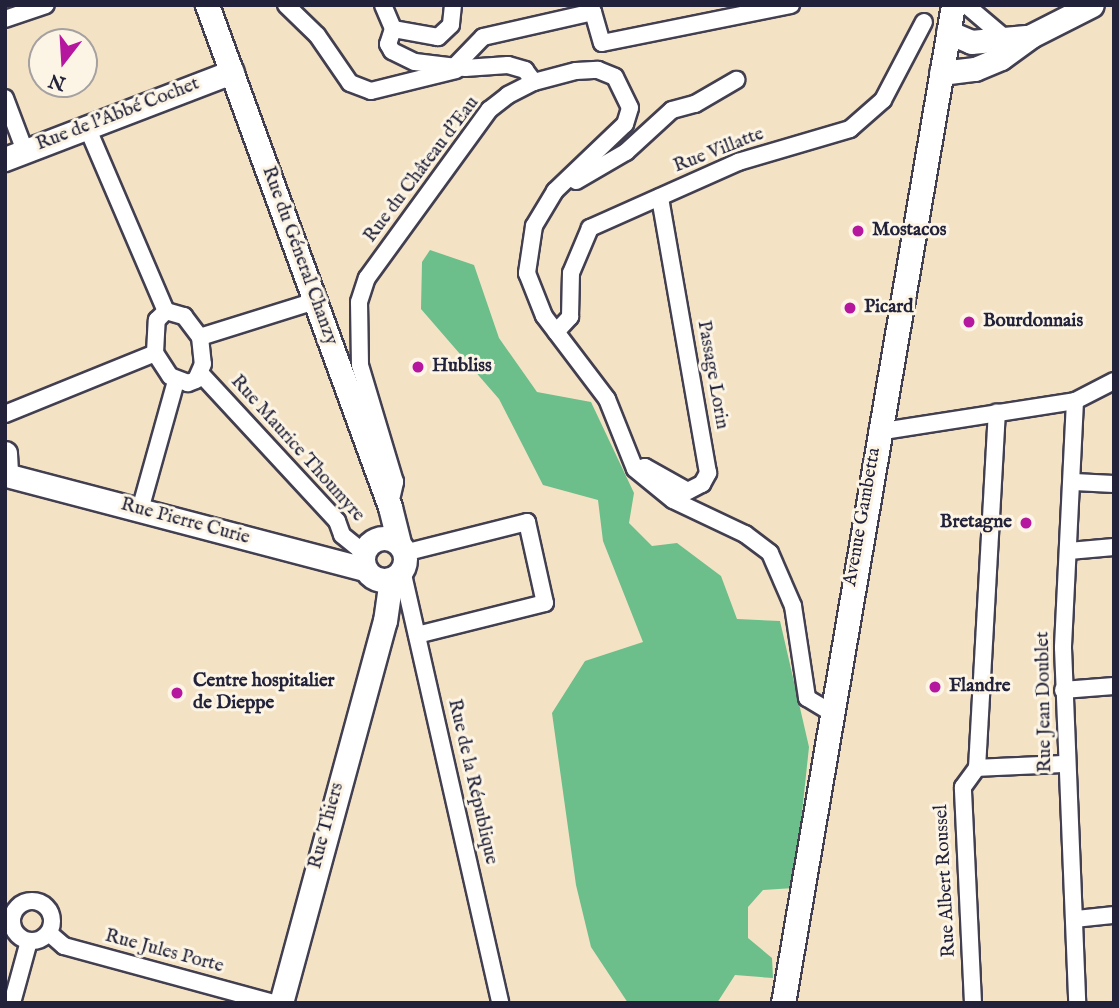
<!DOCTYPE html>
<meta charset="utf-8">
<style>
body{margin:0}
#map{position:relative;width:1119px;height:1008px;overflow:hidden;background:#f4e2c5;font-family:"IM FELL English",serif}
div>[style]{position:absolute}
.forest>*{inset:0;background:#6cbe8a}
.roads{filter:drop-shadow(2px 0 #423f50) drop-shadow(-2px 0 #423f50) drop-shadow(0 2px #423f50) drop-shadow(0 -2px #423f50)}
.street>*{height:16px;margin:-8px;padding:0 8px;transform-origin:8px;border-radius:8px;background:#fff}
.street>.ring{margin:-8px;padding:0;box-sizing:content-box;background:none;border:16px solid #fff;border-radius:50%}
.secondary>*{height:23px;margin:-11.5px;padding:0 11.5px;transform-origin:11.5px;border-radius:11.5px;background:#fff}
.secondary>.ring{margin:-11.5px;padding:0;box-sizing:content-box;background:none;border:23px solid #fff;border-radius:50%}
.dots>*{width:19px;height:19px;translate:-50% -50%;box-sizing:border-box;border:4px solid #fcf5e5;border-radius:50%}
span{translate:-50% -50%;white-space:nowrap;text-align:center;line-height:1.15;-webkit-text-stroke:6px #fcf5e5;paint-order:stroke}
.street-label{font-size:19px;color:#22223b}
.poi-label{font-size:19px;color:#22223b;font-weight:700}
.left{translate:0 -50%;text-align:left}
.right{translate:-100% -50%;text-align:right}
.frame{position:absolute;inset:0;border:7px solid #22223b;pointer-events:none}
.north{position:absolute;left:28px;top:28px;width:70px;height:70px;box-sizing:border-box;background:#fcf5e5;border:2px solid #a5a1a1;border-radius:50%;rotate:197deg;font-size:19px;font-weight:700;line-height:28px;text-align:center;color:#22223b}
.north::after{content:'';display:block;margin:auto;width:24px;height:32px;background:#b5179e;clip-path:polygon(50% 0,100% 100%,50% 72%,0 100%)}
</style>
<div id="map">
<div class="forest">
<div style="clip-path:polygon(430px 250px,474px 265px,499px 338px,537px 392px,591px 402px,634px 493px,629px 523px,652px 546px,677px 543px,721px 576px,737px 619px,780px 621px,809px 747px,794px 888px,763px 890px,748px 907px,748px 938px,772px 958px,773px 978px,735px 975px,717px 1003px,628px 1003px,591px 947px,576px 885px,552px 713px,585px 661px,643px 642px,603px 541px,598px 500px,543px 485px,499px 399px,421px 309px,422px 262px)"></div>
</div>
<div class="roads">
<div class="street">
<div style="left:286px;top:5px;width:43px;rotate:44.1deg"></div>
<div style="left:317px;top:35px;width:58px;rotate:55.5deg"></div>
<div style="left:350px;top:83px;width:22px;rotate:21deg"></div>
<div style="left:371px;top:91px;width:88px;rotate:-13.9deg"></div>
<div style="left:383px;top:5px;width:26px;rotate:67deg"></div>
<div style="left:453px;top:5px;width:20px;rotate:96deg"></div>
<div style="left:451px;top:25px;width:18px;rotate:137deg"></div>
<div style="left:438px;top:37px;width:46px;rotate:-169.9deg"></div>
<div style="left:393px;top:29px;width:16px;rotate:108deg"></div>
<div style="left:388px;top:44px;width:8px;rotate:60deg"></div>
<div style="left:392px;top:51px;width:25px;rotate:26deg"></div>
<div style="left:415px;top:62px;width:50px;rotate:6.8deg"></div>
<div style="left:465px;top:68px;width:43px;rotate:-4deg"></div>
<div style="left:508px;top:65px;width:18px;rotate:16deg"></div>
<div style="left:525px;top:70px;width:15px;rotate:53deg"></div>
<div style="left:966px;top:5px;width:52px;rotate:40.4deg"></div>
<div style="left:5px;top:19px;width:43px;rotate:-18.9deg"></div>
<div style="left:455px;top:66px;width:40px;rotate:-46deg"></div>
<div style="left:483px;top:37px;width:113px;rotate:-12.8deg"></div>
<div style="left:593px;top:12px;width:32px;rotate:74deg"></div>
<div style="left:602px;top:43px;width:193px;rotate:-11.4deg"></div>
<div style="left:5px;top:98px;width:57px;rotate:69.3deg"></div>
<div style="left:87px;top:127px;width:200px;rotate:66.8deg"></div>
<div style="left:576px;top:181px;width:58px;rotate:-30.1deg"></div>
<div style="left:626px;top:152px;width:62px;rotate:-42.4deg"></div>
<div style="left:672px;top:110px;width:24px;rotate:-15deg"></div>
<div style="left:695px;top:104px;width:48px;rotate:-30.3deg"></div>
<div style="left:166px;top:311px;width:19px;rotate:16deg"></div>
<div style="left:184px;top:316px;width:26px;rotate:53deg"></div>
<div style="left:200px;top:337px;width:27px;rotate:84deg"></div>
<div style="left:203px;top:364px;width:17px;rotate:114deg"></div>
<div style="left:196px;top:380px;width:9px;rotate:159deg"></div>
<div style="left:188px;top:383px;width:19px;rotate:-159deg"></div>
<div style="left:170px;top:376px;width:27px;rotate:-123deg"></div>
<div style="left:155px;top:353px;width:33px;rotate:-87deg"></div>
<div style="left:157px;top:320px;width:13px;rotate:-45deg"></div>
<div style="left:556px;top:332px;width:21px;rotate:-47deg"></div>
<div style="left:570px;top:317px;width:44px;rotate:-88.7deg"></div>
<div style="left:571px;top:273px;width:49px;rotate:-67.1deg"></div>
<div style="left:590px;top:228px;width:162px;rotate:-24deg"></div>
<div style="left:738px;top:162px;width:117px;rotate:-16.4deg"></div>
<div style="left:850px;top:129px;width:44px;rotate:-41.3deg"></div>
<div style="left:883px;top:100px;width:88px;rotate:-62.3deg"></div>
<div style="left:200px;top:337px;width:121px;rotate:-17.4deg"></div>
<div style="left:200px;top:373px;width:202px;rotate:47.2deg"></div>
<div style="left:337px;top:521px;width:15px;rotate:70deg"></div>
<div style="left:342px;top:535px;width:27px;rotate:39deg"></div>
<div style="left:1075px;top:401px;width:247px;rotate:92.8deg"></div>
<div style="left:1063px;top:648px;width:355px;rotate:87.7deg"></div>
<div style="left:5px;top:414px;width:162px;rotate:-22.1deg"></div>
<div style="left:877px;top:432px;width:200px;rotate:-8.9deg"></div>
<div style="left:1075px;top:401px;width:44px;rotate:-27.1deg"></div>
<div style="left:636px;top:469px;width:9px;rotate:-13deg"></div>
<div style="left:645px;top:467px;width:49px;rotate:29.2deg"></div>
<div style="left:688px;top:491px;width:16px;rotate:-27deg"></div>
<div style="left:702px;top:484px;width:13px;rotate:-61deg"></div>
<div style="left:708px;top:473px;width:280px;rotate:-99.9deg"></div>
<div style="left:1074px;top:482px;width:40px;rotate:2.9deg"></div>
<div style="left:390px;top:504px;width:23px;rotate:-77deg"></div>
<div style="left:395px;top:482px;width:122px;rotate:-106.7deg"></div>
<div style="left:360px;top:365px;width:63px;rotate:-90.9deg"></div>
<div style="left:359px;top:302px;width:25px;rotate:-72deg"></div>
<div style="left:367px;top:278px;width:208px;rotate:-54deg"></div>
<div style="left:489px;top:110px;width:24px;rotate:-38deg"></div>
<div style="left:508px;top:95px;width:29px;rotate:-27deg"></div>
<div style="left:534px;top:82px;width:43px;rotate:-14.7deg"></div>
<div style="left:576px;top:71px;width:22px;rotate:-3deg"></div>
<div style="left:598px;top:70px;width:18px;rotate:22deg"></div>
<div style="left:615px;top:77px;width:34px;rotate:64deg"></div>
<div style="left:630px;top:108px;width:17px;rotate:107deg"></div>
<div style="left:625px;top:124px;width:97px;rotate:136.3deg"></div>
<div style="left:555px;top:191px;width:41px;rotate:121deg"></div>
<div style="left:534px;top:226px;width:48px;rotate:98.5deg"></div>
<div style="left:527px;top:273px;width:46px;rotate:68.4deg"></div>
<div style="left:544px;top:316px;width:104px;rotate:52.8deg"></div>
<div style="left:607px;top:399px;width:75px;rotate:68.2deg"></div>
<div style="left:635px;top:469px;width:49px;rotate:39.2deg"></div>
<div style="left:673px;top:500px;width:80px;rotate:25.3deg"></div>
<div style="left:745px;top:534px;width:31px;rotate:37deg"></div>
<div style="left:770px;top:553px;width:58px;rotate:66.5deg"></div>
<div style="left:793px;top:606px;width:93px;rotate:81.3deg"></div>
<div style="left:807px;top:698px;width:27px;rotate:31deg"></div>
<div style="left:140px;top:510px;width:134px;rotate:-74.4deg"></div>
<div style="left:1069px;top:551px;width:45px;rotate:-5.1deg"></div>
<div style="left:404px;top:553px;width:127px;rotate:-14.1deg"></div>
<div style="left:527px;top:522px;width:83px;rotate:77.5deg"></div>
<div style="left:545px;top:603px;width:132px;rotate:166deg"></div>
<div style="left:402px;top:570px;width:444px;rotate:77.2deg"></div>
<div style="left:1063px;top:690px;width:51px;rotate:-4.5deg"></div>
<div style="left:977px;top:768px;width:356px;rotate:-86.8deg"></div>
<div class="ring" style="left:12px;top:901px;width:24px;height:24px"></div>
<div style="left:1075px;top:919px;width:39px;rotate:-6deg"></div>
<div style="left:49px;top:933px;width:20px;rotate:41deg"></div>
<div style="left:64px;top:946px;width:218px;rotate:15.2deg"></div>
<div style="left:12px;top:1003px;width:64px;rotate:-74.7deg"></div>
<div style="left:973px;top:1003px;width:216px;rotate:-92.7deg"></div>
<div style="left:963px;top:787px;width:24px;rotate:-54deg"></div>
<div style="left:977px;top:768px;width:89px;rotate:-2.6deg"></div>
</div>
<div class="secondary">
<div style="left:207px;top:5px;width:534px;rotate:69.97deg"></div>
<div style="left:390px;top:507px;width:38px;rotate:76deg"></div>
<div style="left:948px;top:32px;width:25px;rotate:23deg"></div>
<div style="left:971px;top:42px;width:55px;rotate:-5.2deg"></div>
<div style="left:941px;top:73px;width:34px;rotate:-7deg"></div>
<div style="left:975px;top:69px;width:28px;rotate:-23deg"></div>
<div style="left:1001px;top:58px;width:37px;rotate:-36deg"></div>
<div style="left:1031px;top:36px;width:68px;rotate:-26.9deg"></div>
<div style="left:5px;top:159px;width:243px;rotate:-21deg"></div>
<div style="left:5px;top:453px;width:22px;rotate:87deg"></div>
<div style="left:6px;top:475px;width:371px;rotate:14.7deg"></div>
<div class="ring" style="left:363px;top:538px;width:19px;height:19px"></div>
<div style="left:281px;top:1003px;width:396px;rotate:-74.8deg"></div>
<div style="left:385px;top:621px;width:42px;rotate:-81.9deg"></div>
<div style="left:783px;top:1003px;width:1012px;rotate:-80.33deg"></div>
</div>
</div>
<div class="dots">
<div style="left:858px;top:231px;background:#b5179e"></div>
<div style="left:850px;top:308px;background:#b5179e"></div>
<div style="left:969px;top:322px;background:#b5179e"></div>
<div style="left:418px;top:367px;background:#b5179e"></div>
<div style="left:1026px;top:523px;background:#b5179e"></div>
<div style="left:935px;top:687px;background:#b5179e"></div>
<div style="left:177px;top:693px;background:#b5179e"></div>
</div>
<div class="street-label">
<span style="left:118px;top:115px;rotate:-21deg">Rue de l'Abbé Cochet</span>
<span style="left:719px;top:151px;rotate:-21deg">Rue Villatte</span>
<span style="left:422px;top:170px;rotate:-53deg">Rue du Château d'Eau</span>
<span style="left:299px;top:256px;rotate:70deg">Rue du Géneral Chanzy</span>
<span style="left:712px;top:375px;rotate:80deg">Passage Lorin</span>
<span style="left:297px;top:449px;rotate:48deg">Rue Maurice Thoumyre</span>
<span style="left:863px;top:517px;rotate:-80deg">Avenue Gambetta</span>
<span style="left:185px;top:522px;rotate:15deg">Rue Pierre Curie</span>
<span style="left:1045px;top:702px;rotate:-91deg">Rue Jean Doublet</span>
<span style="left:472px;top:782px;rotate:77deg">Rue de la République</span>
<span style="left:327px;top:826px;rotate:-75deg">Rue Thiers</span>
<span style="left:946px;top:881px;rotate:-93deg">Rue Albert Roussel</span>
<span style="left:164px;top:952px;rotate:15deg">Rue Jules Porte</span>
</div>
<div class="poi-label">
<span class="left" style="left:872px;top:231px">Mostacos</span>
<span class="left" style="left:864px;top:308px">Picard</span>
<span class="left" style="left:983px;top:322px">Bourdonnais</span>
<span class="left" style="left:432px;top:367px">Hubliss</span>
<span class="right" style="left:1012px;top:523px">Bretagne</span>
<span class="left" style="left:193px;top:693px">Centre hospitalier<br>de Dieppe</span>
<span class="left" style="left:949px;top:687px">Flandre</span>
</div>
<div class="frame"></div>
<div class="north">N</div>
</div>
